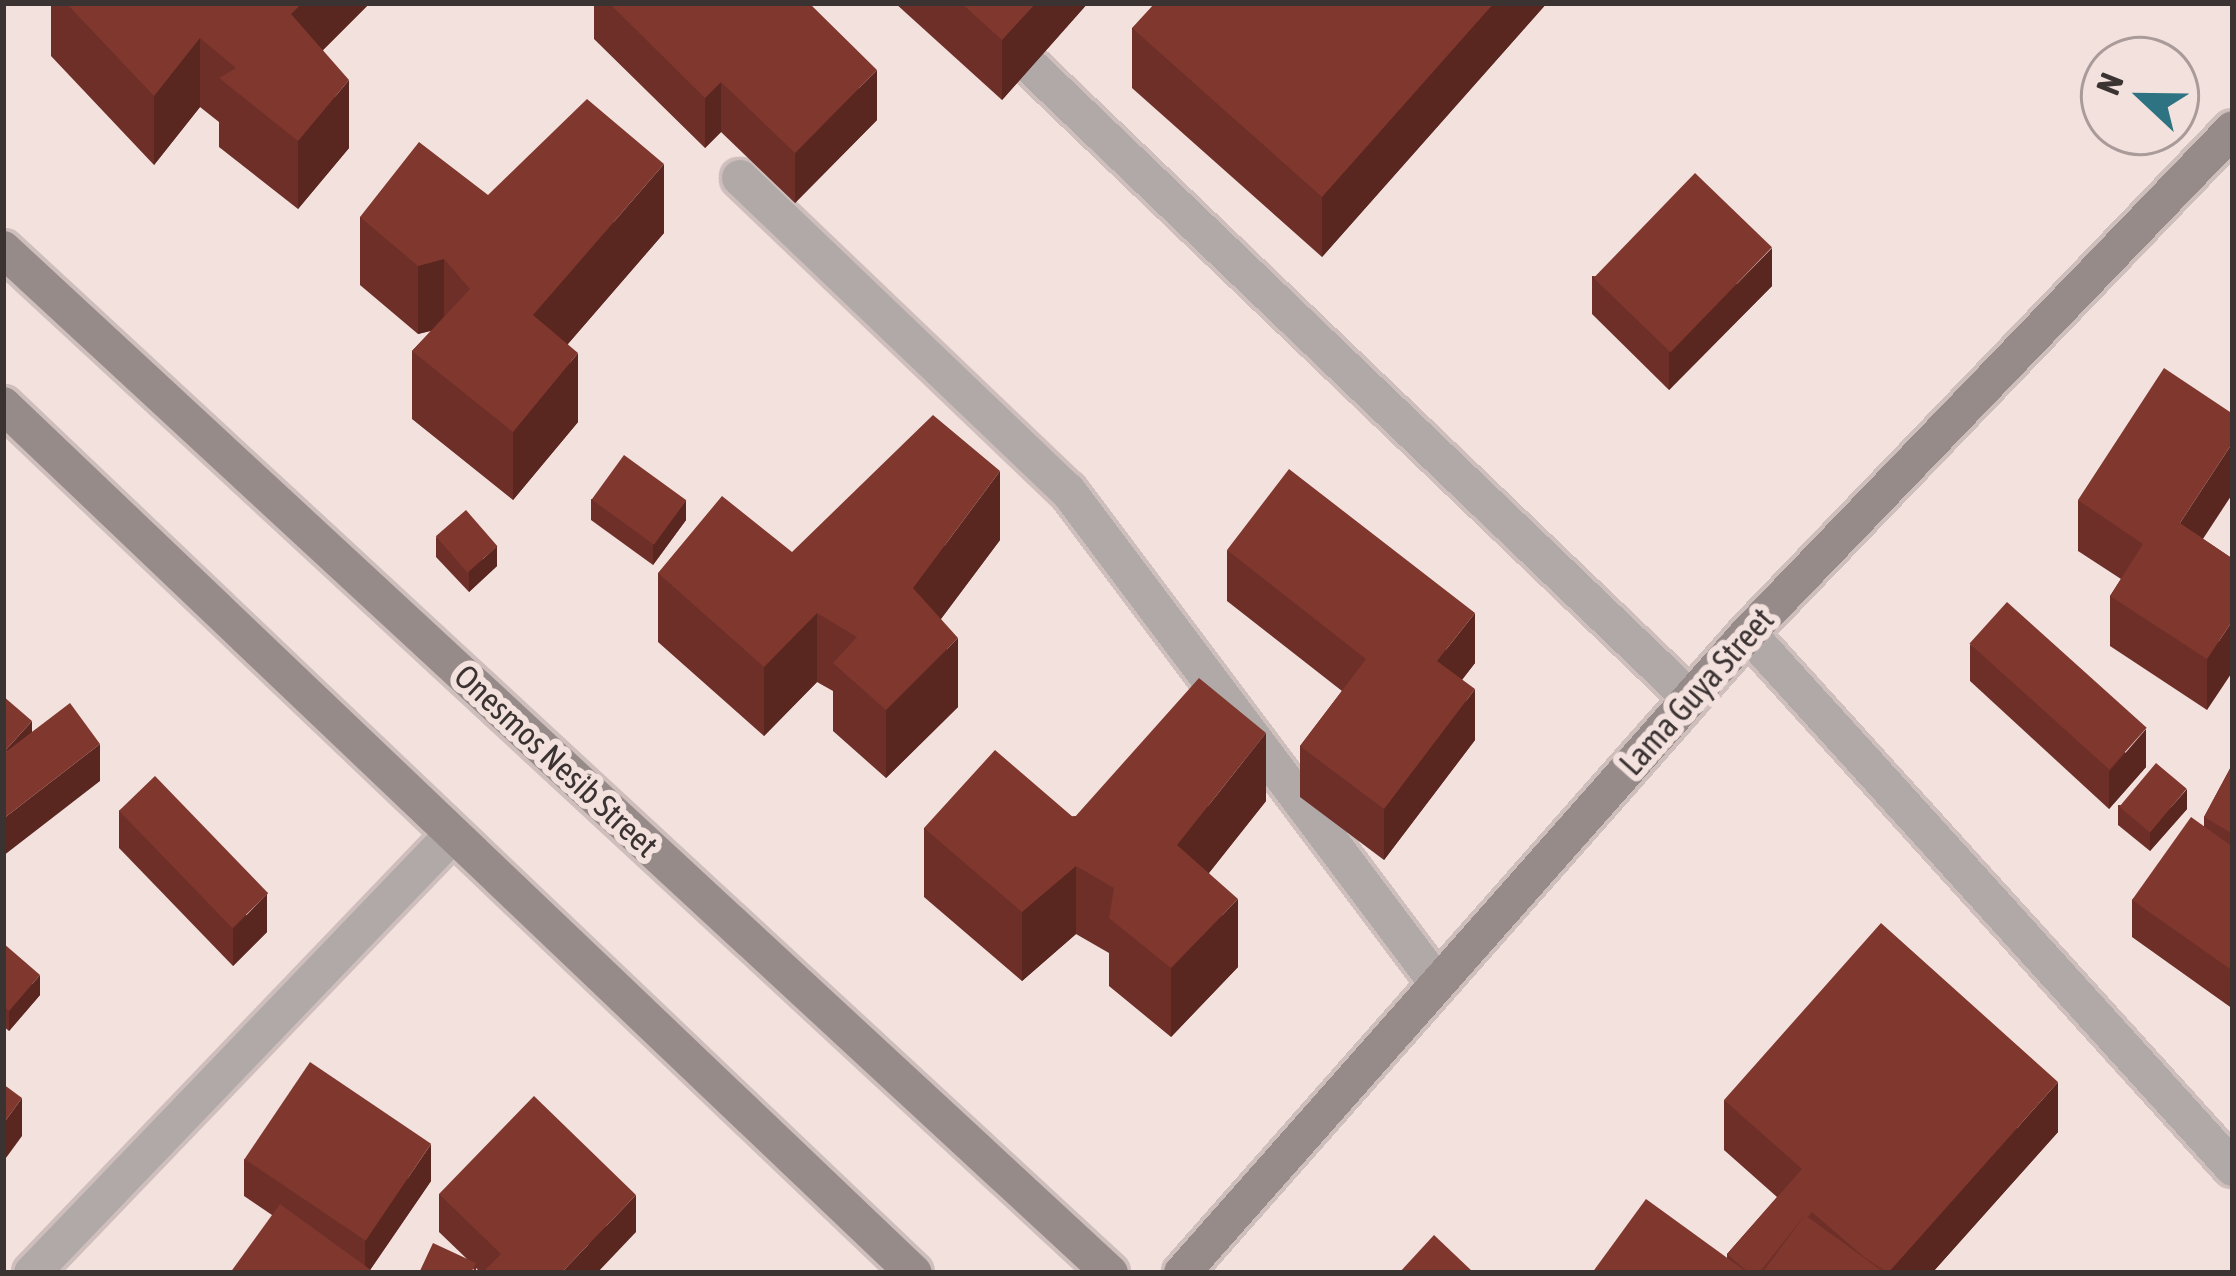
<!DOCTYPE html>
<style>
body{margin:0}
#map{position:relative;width:2236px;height:1276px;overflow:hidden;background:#f3e1de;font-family:"Asap Condensed",sans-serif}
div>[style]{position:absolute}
.roads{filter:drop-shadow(3px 0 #cebebc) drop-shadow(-3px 0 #cebebc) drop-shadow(0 3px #cebebc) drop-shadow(0 -3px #cebebc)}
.lane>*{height:36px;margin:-18px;padding:0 18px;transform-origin:18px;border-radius:18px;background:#b1a9a7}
.street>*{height:36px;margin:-18px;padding:0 18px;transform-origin:18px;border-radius:18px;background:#b1a9a7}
.secondary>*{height:36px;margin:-18px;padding:0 18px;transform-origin:18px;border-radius:18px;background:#978b89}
.wall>*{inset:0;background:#6d2f28}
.shaded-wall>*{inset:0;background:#592620}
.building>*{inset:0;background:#7f372e;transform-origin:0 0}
span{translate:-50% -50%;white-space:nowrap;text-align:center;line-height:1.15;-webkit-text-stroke:12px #f3e1de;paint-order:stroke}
.street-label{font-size:33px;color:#3a3332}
.frame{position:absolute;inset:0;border:6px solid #3a3332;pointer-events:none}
.north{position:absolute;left:2080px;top:36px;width:120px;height:120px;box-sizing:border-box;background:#f3e1de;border:3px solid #a99b99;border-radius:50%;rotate:292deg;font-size:33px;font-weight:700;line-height:48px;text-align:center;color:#3a3332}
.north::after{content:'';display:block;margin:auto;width:42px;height:54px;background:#2e7382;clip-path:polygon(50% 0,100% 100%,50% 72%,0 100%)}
</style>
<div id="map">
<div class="roads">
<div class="lane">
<div style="left:1019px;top:55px;width:929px;rotate:43.78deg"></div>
<div style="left:740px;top:178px;width:453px;rotate:43.7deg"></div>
<div style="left:1068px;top:491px;width:615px;rotate:53.13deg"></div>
</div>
<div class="street">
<div style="left:1748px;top:633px;width:722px;rotate:47.81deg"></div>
<div style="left:32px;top:1273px;width:608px;rotate:-46.2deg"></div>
</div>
<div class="secondary">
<div style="left:3px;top:249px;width:1508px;rotate:42.77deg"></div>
<div style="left:3px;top:405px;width:1258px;rotate:43.62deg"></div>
<div style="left:1182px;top:1273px;width:854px;rotate:-48.51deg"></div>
<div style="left:1748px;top:633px;width:699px;rotate:-46.1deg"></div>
</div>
</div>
<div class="wall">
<div style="clip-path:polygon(51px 3px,370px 3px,323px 50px,349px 148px,298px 209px,219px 147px,219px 122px,200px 107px,154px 165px,51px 56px)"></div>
<div style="clip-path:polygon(594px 3px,809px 3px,877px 120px,795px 203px,721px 132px,705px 148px,594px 39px)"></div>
<div style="clip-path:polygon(895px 3px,1088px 3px,1002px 100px)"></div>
<div style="clip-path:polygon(1547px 3px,1322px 257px,1132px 88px,1132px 28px)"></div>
<div style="clip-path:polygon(488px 195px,664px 233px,568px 344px,578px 422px,513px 500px,412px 419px,412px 351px,431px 331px,418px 334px,360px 285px,360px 217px)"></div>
<div style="clip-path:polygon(1592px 276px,1772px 286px,1669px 390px,1592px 314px)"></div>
<div style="clip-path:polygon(591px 499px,686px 520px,653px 565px,591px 520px)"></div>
<div style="clip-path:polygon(2078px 500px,2203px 539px,2233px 559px,2207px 710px,2110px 646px,2110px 596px,2121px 579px,2078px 551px)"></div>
<div style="clip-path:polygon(436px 537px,497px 566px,469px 592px,436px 557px)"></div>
<div style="clip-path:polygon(1000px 540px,941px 619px,958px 707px,886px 778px,833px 731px,833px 691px,817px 682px,764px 736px,658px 642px,658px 573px)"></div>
<div style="clip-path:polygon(1227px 550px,1475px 663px,1462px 680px,1475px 740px,1384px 860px,1300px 797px,1300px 746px,1342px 691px,1227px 601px)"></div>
<div style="clip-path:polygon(1970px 644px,2146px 767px,2109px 809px,1970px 681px)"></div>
<div style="clip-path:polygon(2233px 763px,2233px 1009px,2132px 937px,2132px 900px,2204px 826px,2204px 817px)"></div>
<div style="clip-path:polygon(1266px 801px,1209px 873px,1238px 967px,1171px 1037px,1109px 986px,1109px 953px,1076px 934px,1022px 981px,924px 897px,924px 828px)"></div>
<div style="clip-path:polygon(2118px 805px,2187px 809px,2150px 851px,2118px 825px)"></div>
<div style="clip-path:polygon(119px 810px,267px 932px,233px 966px,119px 848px)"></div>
<div style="clip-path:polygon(3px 943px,40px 995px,9px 1031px,3px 1026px)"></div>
<div style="clip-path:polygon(1724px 1100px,2058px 1132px,1932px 1273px,1592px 1273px,1727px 1258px,1727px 1254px,1777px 1197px,1724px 1150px)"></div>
<div style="clip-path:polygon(244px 1159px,431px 1181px,370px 1270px,272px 1215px,244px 1196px)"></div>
<div style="clip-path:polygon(439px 1194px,636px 1232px,481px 1273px,476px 1268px,476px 1273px,466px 1258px,439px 1232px)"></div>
</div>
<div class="shaded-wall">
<div style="clip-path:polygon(302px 3px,370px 3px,291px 82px,291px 14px)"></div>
<div style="clip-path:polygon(1036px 3px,1088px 3px,1002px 100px,1002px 40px)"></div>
<div style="clip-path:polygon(1494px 3px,1547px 3px,1322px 257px,1322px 197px)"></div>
<div style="clip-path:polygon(200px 38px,200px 107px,154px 165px,154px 96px)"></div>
<div style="clip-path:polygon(877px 70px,877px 120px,795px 203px,795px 153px)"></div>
<div style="clip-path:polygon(349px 80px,349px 148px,298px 209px,298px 141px)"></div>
<div style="clip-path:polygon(721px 82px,721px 132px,705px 148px,705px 98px)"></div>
<div style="clip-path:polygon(664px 164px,664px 233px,533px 384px,533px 315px)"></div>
<div style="clip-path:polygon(1772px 248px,1772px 286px,1669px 390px,1669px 353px)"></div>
<div style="clip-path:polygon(444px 259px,444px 327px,418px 334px,418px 266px)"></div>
<div style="clip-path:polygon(578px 353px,578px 422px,513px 500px,513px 432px)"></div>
<div style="clip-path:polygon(2233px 442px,2233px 493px,2180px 574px,2180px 523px)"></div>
<div style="clip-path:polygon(1000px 471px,1000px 540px,913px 656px,913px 588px)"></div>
<div style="clip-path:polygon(686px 500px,686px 520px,653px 565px,653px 544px)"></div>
<div style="clip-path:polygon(497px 546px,497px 566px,469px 592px,469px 572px)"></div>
<div style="clip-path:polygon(817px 613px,817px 682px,764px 736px,764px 667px)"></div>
<div style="clip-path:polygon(1475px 613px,1475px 663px,1437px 711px,1437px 661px)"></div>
<div style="clip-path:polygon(2233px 620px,2233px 671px,2207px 710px,2207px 659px)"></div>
<div style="clip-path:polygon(958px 638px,958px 707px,886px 778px,886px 710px)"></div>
<div style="clip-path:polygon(1475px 689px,1475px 740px,1384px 860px,1384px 809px)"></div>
<div style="clip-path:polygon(32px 721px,32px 741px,3px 753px)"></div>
<div style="clip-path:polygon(2146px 729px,2146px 767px,2109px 809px,2109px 772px)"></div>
<div style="clip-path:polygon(1266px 733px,1266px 801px,1177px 913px,1177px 845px)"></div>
<div style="clip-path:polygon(100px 744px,100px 781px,3px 856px,3px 819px)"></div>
<div style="clip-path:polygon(2187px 789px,2187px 809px,2150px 851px,2150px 831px)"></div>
<div style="clip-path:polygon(1076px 866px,1076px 934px,1022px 981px,1022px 912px)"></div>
<div style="clip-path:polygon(267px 894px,267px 932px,233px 966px,233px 929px)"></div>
<div style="clip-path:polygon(1238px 899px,1238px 967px,1171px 1037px,1171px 968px)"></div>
<div style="clip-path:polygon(40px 975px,40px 995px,9px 1031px,9px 1011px)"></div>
<div style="clip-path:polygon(2058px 1082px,2058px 1132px,1932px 1273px,1888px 1273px)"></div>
<div style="clip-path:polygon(22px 1098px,22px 1136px,3px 1162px,3px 1124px)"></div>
<div style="clip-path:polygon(431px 1144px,431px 1181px,368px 1273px,365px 1273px,365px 1241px)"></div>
<div style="clip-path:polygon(636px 1195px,636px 1232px,597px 1273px,561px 1273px)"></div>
</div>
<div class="building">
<div style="clip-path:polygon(66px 3px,302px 3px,291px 14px,349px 80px,298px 141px,219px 78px,236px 68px,200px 38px,154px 96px)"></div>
<div style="clip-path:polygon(609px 3px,809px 3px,877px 70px,795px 153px,721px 82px,705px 98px)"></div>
<div style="clip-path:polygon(961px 3px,1036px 3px,1002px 40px)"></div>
<div style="clip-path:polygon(1155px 3px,1494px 3px,1322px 197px,1132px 28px)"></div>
<div style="clip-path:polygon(587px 99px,664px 164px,533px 315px,578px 353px,513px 432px,412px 351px,470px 289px,444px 259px,418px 266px,360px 217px,419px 142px,488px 195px)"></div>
<div style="left:1695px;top:173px;width:107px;height:146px;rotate:44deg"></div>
<div style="clip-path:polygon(2164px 368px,2233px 414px,2233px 442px,2180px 523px,2233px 559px,2233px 620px,2207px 659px,2110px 596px,2143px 544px,2078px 500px)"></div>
<div style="clip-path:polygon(933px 415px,1000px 471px,913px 588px,958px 638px,886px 710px,833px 663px,857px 637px,817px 613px,764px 667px,658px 573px,722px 496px,792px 552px)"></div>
<div style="left:624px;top:455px;width:77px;height:55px;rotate:36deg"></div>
<div style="clip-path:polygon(1289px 469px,1475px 613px,1437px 661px,1475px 689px,1384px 809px,1300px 746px,1366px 659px,1227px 550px)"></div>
<div style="left:466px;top:510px;width:48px;height:40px;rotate:49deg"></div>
<div style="left:2007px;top:602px;width:188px;height:56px;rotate:42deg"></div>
<div style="clip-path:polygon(1199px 678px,1266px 733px,1177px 845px,1238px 899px,1171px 968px,1109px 918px,1114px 888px,1076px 866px,1022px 912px,924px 828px,995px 750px,1074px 818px)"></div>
<div style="clip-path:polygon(3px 696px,32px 721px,3px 753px)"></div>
<div style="clip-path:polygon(70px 703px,100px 744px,3px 819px,3px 754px)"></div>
<div style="left:2156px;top:763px;width:40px;height:57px;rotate:40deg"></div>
<div style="clip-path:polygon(2233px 763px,2233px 834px,2204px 817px)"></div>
<div style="left:155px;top:776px;width:163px;height:50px;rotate:46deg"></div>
<div style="clip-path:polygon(2191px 817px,2233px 847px,2233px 971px,2132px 900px)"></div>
<div style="clip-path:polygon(1881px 923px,2058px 1082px,1888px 1273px,1864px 1257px,1812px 1212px,1808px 1217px,1805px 1215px,1759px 1273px,1749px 1273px,1727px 1254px,1802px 1169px,1724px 1100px)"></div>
<div style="clip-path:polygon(3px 943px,40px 975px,9px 1011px,3px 1006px)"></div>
<div style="left:310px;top:1062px;width:146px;height:117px;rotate:34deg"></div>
<div style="clip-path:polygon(3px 1084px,22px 1098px,3px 1124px)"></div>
<div style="clip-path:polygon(534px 1096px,636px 1195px,561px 1273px,482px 1273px,501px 1254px,439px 1194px)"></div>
<div style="clip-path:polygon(1646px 1199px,1748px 1273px,1592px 1273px)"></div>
<div style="clip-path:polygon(280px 1204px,375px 1273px,230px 1273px)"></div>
<div style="clip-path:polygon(1805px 1215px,1885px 1273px,1762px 1273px)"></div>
<div style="clip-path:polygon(1434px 1235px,1474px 1273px,1399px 1273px)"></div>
<div style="clip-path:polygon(433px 1243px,476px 1263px,471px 1273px,419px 1273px)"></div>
</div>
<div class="street-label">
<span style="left:1697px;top:692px;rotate:-48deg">Lama Guya Street</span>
<span style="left:556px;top:761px;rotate:43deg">Onesmos Nesib Street</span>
</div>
<div class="frame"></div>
<div class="north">N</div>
</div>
